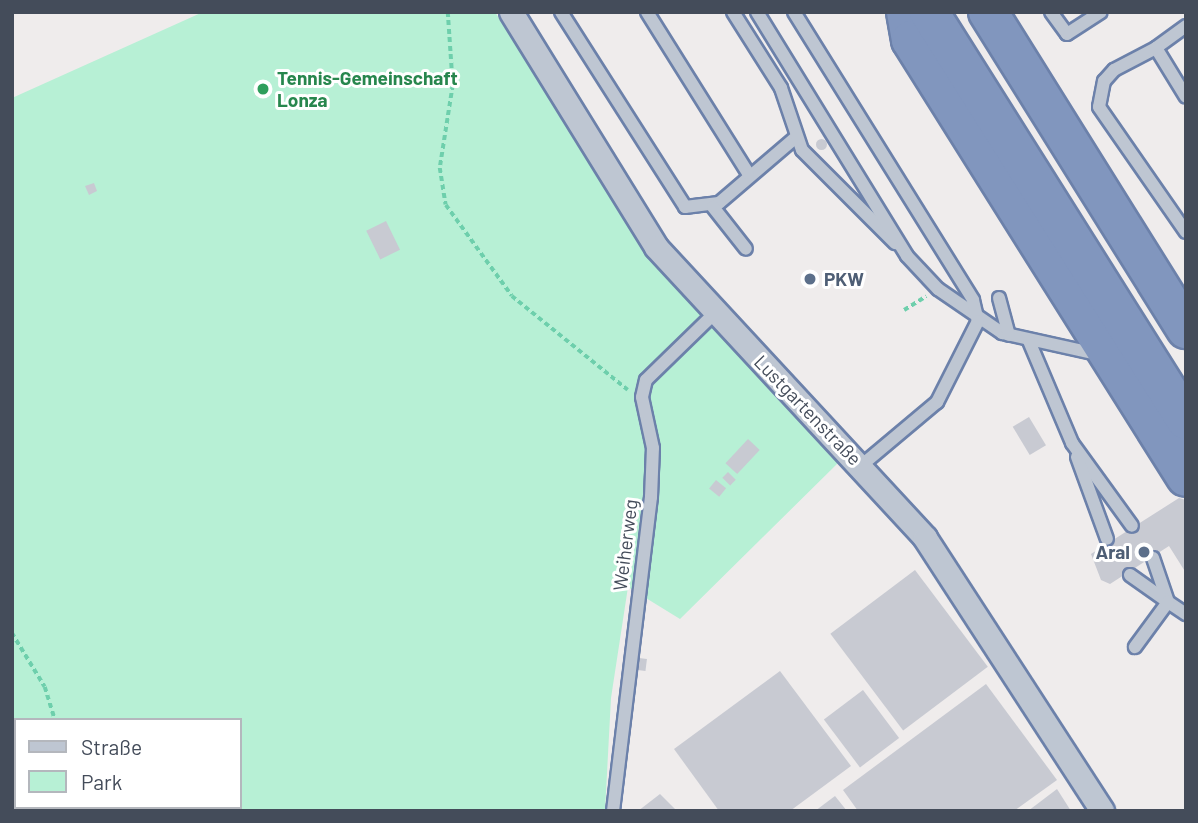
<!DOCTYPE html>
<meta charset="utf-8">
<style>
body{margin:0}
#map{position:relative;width:1198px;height:823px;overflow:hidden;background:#efecec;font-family:Barlow,sans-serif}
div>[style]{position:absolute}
.green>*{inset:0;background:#b7f0d5}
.building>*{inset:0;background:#c8cad2;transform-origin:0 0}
.round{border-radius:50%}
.path>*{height:3.5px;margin-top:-1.75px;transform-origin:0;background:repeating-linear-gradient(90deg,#6ecfac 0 5px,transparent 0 8.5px)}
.roads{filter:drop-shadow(2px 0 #6c81aa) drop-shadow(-2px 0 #6c81aa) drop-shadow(0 2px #6c81aa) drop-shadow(0 -2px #6c81aa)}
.service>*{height:12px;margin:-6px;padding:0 6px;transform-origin:6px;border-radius:6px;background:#bec6d2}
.minor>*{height:23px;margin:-11.5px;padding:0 11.5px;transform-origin:11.5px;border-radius:11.5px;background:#bec6d2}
.motorway>*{height:38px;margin:-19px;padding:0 19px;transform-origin:19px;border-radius:19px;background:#8196be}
.dots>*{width:19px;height:19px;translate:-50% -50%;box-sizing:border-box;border:4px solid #fff;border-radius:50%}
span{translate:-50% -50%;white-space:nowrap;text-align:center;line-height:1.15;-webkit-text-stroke:6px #fff;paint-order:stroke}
.leisure-label{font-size:19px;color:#27864d;font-weight:700}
.left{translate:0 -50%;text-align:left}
.service-label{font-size:19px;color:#4e5e75;font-weight:700}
.right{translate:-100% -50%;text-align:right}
.street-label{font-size:19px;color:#444c5a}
.frame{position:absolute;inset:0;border:14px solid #444c5a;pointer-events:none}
.legend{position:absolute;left:14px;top:718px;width:228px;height:91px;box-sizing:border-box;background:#fff;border:2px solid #b4b7bd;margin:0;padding:9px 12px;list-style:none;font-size:21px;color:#444c5a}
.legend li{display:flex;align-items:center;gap:14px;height:35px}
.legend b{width:35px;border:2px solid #b4b7bd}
</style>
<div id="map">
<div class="green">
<div style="clip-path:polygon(evenodd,203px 12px,495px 12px,662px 273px,838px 463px,680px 619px,628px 587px,611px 698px,605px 811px,12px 811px,12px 98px,203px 12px,16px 720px,240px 720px,240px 807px,16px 807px,16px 720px)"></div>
</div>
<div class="building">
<div class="round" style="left:815.5px;top:138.5px;width:11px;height:11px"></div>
<div style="clip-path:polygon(94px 183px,97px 191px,89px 195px,85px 186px)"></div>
<div style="left:386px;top:221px;width:32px;height:22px;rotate:64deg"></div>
<div style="left:1029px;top:417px;width:33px;height:19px;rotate:59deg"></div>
<div style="left:748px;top:439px;width:16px;height:33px;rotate:43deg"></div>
<div style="left:728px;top:472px;width:11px;height:8px;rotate:45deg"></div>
<div style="left:716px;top:480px;width:13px;height:11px;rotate:39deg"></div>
<div style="clip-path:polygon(1179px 498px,1186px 500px,1186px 573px,1169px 546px,1110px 584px,1101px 580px,1091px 554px)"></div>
<div style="left:915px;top:570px;width:121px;height:106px;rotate:53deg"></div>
<div style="left:639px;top:658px;width:8px;height:12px;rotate:7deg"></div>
<div style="clip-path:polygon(780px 671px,851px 766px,790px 811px,719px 811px,674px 749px)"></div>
<div style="clip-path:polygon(986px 684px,1057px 780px,1014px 811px,858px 811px,843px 790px)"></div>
<div style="left:863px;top:690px;width:60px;height:49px;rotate:53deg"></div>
<div style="clip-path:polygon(1057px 789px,1071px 811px,1028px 811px)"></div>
<div style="clip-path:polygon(660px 794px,677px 811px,638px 811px)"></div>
<div style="clip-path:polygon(835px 796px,847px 811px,815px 811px)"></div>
</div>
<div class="path">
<div style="left:448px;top:12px;width:73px;rotate:86.1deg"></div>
<div style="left:453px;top:85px;width:84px;rotate:98.9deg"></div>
<div style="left:440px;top:168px;width:37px;rotate:81deg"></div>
<div style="left:446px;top:205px;width:112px;rotate:54deg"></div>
<div style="left:512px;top:296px;width:149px;rotate:39deg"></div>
<div style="left:904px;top:310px;width:26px;rotate:-32deg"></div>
<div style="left:12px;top:633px;width:63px;rotate:58.6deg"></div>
<div style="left:45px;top:687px;width:34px;rotate:73deg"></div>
<div style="left:74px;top:807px;width:4px;rotate:90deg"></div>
</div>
<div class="roads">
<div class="service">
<div style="left:561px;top:12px;width:231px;rotate:57.5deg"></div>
<div style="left:685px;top:207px;width:34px;rotate:-7deg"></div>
<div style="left:719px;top:203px;width:100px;rotate:-40.5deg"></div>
<div style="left:647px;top:12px;width:190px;rotate:57.9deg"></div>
<div style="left:733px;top:12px;width:90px;rotate:57.7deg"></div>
<div style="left:781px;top:88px;width:65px;rotate:71.3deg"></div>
<div style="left:802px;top:150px;width:132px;rotate:45deg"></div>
<div style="left:757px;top:12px;width:286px;rotate:58.4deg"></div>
<div style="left:907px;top:256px;width:45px;rotate:46.8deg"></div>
<div style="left:938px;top:289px;width:78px;rotate:34.5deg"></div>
<div style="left:1002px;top:333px;width:97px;rotate:12.5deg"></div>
<div style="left:794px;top:12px;width:339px;rotate:58.1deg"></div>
<div style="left:973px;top:300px;width:22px;rotate:77deg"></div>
<div style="left:978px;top:321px;width:91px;rotate:116.8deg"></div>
<div style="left:937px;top:402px;width:98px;rotate:140deg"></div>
<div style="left:1051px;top:12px;width:27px;rotate:54deg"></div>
<div style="left:1067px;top:34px;width:40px;rotate:-32.9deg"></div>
<div style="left:1186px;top:26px;width:37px;rotate:144deg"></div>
<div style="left:1156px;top:48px;width:57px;rotate:58.5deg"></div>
<div style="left:1156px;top:48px;width:47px;rotate:152.4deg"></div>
<div style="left:1114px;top:70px;width:15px;rotate:132deg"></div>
<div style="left:1104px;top:81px;width:26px;rotate:101deg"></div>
<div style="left:1099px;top:107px;width:152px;rotate:55.2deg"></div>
<div style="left:713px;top:207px;width:53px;rotate:51.8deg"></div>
<div style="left:999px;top:298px;width:38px;rotate:75deg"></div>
<div style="left:1029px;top:341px;width:111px;rotate:67.1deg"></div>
<div style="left:1072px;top:443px;width:102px;rotate:54.1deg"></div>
<div style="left:1077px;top:457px;width:87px;rotate:69.9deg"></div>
<div style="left:1153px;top:558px;width:46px;rotate:71.2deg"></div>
<div style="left:1168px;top:602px;width:22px;rotate:34deg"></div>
<div style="left:1130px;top:575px;width:47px;rotate:35.4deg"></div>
<div style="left:1168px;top:602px;width:56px;rotate:126.3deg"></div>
<div style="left:613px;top:811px;width:316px;rotate:-83.1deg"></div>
<div style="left:651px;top:497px;width:49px;rotate:-87.7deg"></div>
<div style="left:653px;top:448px;width:52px;rotate:-102.2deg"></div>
<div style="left:642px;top:397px;width:17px;rotate:-77deg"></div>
<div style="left:646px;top:380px;width:96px;rotate:-44.2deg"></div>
</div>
<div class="minor">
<div style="left:511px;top:12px;width:276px;rotate:58.3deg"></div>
<div style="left:656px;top:247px;width:396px;rotate:47.2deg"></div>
<div style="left:925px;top:538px;width:325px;rotate:57deg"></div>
</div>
<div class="motorway">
<div style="left:906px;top:12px;width:28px;rotate:80deg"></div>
<div style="left:911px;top:40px;width:516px;rotate:57.82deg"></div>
<div style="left:929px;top:12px;width:482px;rotate:57.8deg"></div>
<div style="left:988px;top:12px;width:374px;rotate:58deg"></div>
</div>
</div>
<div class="dots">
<div style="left:263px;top:89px;background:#2e9e5b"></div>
<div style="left:810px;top:279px;background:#5c6f8a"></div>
<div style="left:1144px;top:552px;background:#5c6f8a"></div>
</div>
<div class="leisure-label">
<span class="left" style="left:277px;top:89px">Tennis-Gemeinschaft<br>Lonza</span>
</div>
<div class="service-label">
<span class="left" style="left:824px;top:279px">PKW</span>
<span class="right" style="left:1130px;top:552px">Aral</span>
</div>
<div class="street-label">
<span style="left:808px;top:410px;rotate:46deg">Lustgartenstraße</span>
<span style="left:625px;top:545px;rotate:-83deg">Weiherweg</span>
</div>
<div class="frame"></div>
<ul class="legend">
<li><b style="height:9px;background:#bec6d2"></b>Straße</li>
<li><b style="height:19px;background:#b7f0d5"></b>Park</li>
</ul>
</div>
